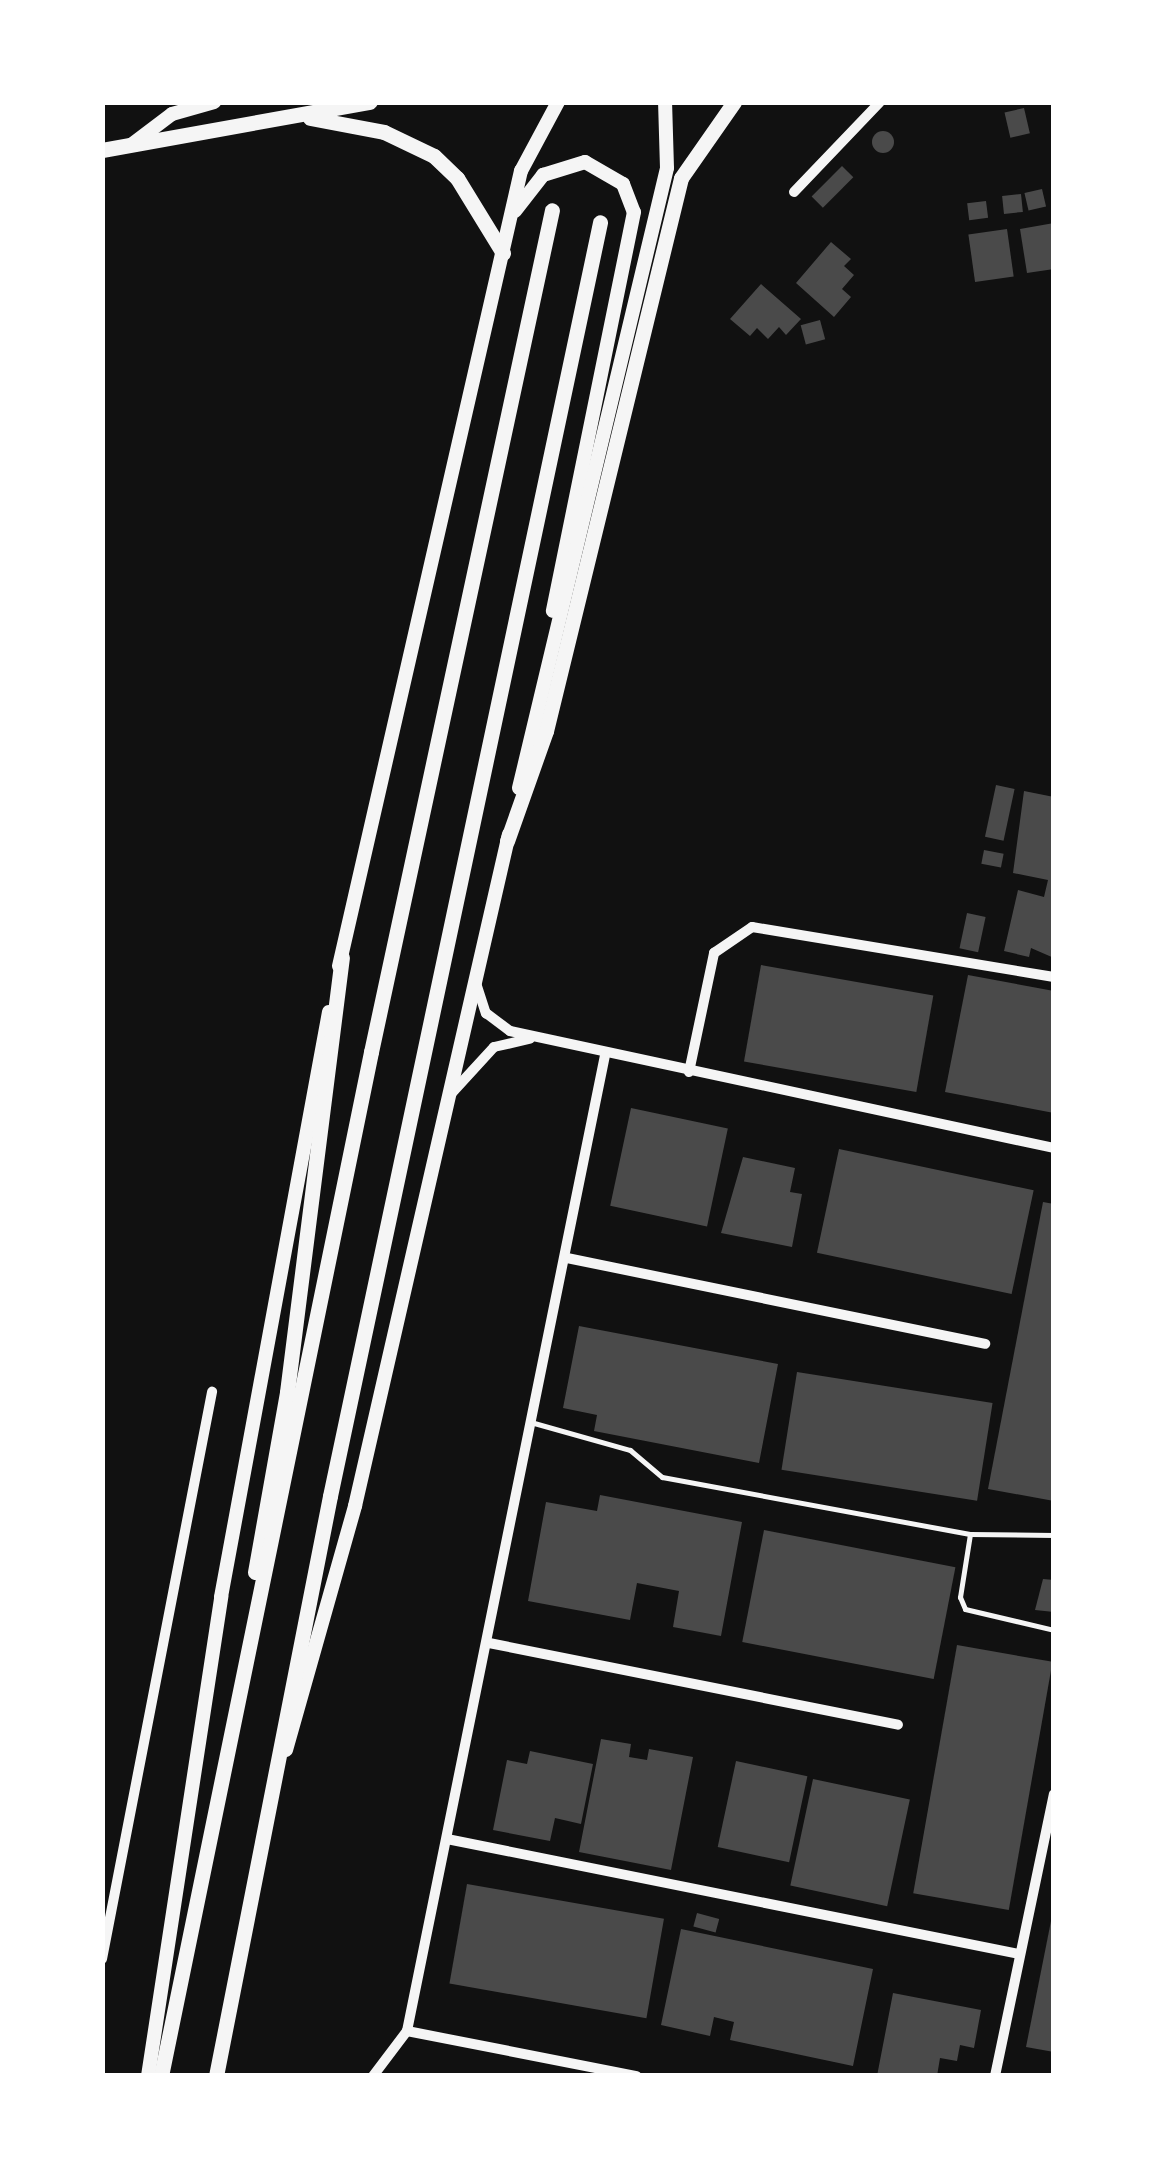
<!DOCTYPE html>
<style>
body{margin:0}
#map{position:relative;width:1156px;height:2178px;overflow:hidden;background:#111;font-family:Ubuntu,sans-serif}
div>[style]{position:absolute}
.building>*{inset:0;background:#4a4a4a;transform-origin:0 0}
.round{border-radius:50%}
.service>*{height:5px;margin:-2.5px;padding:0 2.5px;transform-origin:2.5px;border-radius:2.5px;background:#f5f5f5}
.minor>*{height:10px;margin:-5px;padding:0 5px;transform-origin:5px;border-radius:5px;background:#f5f5f5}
.secondary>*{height:14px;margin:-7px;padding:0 7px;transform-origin:7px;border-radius:7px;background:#f5f5f5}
.primary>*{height:15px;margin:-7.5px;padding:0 7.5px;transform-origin:7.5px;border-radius:7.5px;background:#f5f5f5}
.trunk>*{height:15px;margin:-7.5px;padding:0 7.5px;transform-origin:7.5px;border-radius:7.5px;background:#f5f5f5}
span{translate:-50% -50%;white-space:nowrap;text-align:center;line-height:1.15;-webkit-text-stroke:10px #fff;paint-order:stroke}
.frame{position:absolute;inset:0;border:105px solid #fff;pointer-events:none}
</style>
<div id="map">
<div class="building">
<div style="left:1024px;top:108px;width:26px;height:20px;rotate:77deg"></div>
<div class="round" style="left:872px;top:131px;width:22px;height:22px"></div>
<div style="left:842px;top:166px;width:16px;height:43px;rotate:45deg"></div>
<div style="left:1042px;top:189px;width:18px;height:18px;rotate:77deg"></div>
<div style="left:1021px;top:194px;width:18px;height:19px;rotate:84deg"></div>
<div style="left:986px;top:201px;width:17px;height:19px;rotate:83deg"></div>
<div style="clip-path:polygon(1054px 223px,1054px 269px,1027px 273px,1020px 229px)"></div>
<div style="left:1007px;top:229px;width:48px;height:39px;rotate:82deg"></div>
<div style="clip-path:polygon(831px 242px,851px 259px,844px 266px,854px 275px,842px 289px,851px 297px,834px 317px,796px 283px)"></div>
<div style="clip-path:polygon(761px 284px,801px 319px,786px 335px,779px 327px,768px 339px,757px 328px,750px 336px,730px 319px)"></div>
<div style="left:820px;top:320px;width:20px;height:20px;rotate:75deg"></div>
<div style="left:996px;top:785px;width:19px;height:53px;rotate:12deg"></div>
<div style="clip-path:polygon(1024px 791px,1054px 797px,1054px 958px,1031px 948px,1029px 957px,1004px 951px,1018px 890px,1044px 897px,1048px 880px,1013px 873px)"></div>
<div style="left:984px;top:850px;width:20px;height:14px;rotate:11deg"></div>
<div style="left:967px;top:913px;width:19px;height:36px;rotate:12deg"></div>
<div style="left:761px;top:965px;width:175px;height:98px;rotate:10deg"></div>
<div style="clip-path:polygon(968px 975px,1054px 991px,1054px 1113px,945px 1092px)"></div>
<div style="left:631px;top:1108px;width:99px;height:100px;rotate:12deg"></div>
<div style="left:839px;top:1149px;width:199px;height:106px;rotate:12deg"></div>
<div style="clip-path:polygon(743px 1157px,795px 1168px,790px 1192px,802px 1194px,792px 1247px,721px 1233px)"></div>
<div style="clip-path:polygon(1043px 1202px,1054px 1204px,1054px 1501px,988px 1489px)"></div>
<div style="clip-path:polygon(579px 1326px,778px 1364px,759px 1463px,594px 1431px,597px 1415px,563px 1408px)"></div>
<div style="left:797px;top:1372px;width:198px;height:99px;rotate:9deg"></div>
<div style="clip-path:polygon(600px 1495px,742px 1522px,721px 1636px,673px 1627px,679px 1591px,637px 1583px,630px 1620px,528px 1601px,546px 1502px,597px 1511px)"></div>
<div style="left:764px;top:1530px;width:195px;height:114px;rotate:11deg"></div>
<div style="clip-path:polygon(1043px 1579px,1054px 1580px,1054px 1612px,1035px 1610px)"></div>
<div style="left:957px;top:1645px;width:97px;height:252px;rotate:10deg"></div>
<div style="clip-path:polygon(601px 1739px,631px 1744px,629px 1757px,647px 1760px,649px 1749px,693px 1757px,671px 1870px,579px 1852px)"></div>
<div style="clip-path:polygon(530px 1751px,593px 1764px,581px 1824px,555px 1818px,550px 1841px,493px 1830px,507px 1760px,527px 1764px)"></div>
<div style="left:736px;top:1761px;width:73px;height:88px;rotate:12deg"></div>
<div style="left:813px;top:1779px;width:99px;height:109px;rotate:12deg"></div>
<div style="left:467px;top:1884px;width:200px;height:101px;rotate:10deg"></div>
<div style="left:697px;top:1913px;width:23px;height:14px;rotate:15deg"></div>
<div style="clip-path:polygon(1052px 1916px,1054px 1916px,1054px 2052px,1026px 2047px)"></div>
<div style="clip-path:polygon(681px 1929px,873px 1969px,853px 2066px,730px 2040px,734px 2022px,714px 2017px,710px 2036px,661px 2025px)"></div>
<div style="clip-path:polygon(893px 1993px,981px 2010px,974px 2048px,960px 2045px,957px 2061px,940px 2058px,937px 2076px,877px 2076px)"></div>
</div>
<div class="service">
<div style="left:534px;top:1423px;width:100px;rotate:15.7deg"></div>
<div style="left:630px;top:1450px;width:42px;rotate:40.2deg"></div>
<div style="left:662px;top:1477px;width:313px;rotate:10.5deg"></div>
<div style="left:970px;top:1534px;width:84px;rotate:0.7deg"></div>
<div style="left:970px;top:1534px;width:64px;rotate:99deg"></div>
<div style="left:960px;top:1597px;width:13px;rotate:67deg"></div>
<div style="left:965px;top:1609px;width:91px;rotate:13.3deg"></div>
</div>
<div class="minor">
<div style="left:794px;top:192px;width:124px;rotate:-46.3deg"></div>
<div style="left:476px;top:983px;width:32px;rotate:72deg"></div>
<div style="left:486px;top:1013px;width:30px;rotate:37deg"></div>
<div style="left:510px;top:1031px;width:556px;rotate:12.14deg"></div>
<div style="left:689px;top:1072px;width:122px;rotate:-78.1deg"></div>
<div style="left:714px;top:953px;width:46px;rotate:-34.4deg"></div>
<div style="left:752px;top:927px;width:306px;rotate:9.4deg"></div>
<div style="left:450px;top:1095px;width:65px;rotate:-47.5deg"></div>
<div style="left:494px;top:1047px;width:37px;rotate:-13deg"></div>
<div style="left:567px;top:1258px;width:427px;rotate:11.6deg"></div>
<div style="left:489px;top:1643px;width:417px;rotate:11.3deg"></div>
<div style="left:447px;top:1839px;width:583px;rotate:11.37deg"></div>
<div style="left:102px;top:1959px;width:578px;rotate:-79.02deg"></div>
<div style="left:407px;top:2031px;width:234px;rotate:11.1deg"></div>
<div style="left:373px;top:2076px;width:56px;rotate:-52.9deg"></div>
<div style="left:407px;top:2031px;width:996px;rotate:-78.53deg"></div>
<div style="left:995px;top:2076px;width:288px;rotate:-78.2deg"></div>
</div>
<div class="secondary">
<div style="left:131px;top:145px;width:51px;rotate:-37.1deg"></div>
<div style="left:172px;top:114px;width:44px;rotate:-15.9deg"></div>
<div style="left:515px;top:211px;width:46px;rotate:-52.1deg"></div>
<div style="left:543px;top:175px;width:44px;rotate:-17.2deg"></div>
<div style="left:585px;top:162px;width:44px;rotate:30.1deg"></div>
<div style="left:623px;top:184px;width:30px;rotate:69deg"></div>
<div style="left:634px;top:212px;width:407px;rotate:101.5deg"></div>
<div style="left:519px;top:788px;width:637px;rotate:-76.57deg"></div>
<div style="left:667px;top:168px;width:66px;rotate:-91.7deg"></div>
<div style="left:339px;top:966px;width:816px;rotate:-77.11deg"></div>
<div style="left:521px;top:171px;width:78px;rotate:-61.8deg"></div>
<div style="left:286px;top:1750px;width:254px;rotate:-74.2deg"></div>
<div style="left:355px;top:1506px;width:689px;rotate:-77.09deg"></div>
<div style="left:148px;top:2076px;width:485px;rotate:-81.3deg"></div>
<div style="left:221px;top:1597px;width:595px;rotate:-79.54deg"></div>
</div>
<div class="primary">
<div style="left:255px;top:1572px;width:183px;rotate:-79.9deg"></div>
<div style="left:287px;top:1392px;width:438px;rotate:-82.8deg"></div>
<div style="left:161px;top:2076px;width:1045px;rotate:-78.41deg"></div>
<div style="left:371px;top:1052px;width:861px;rotate:-77.87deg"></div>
<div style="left:216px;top:2076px;width:591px;rotate:-78.88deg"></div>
<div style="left:330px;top:1496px;width:1302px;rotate:-78.03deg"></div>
</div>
<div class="trunk">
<div style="left:310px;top:118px;width:75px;rotate:10.7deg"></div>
<div style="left:384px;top:132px;width:55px;rotate:25.6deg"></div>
<div style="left:434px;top:156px;width:32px;rotate:44deg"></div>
<div style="left:457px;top:178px;width:88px;rotate:58.5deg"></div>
<div style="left:102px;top:150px;width:272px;rotate:-10.2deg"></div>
<div style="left:507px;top:841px;width:117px;rotate:-70.5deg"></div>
<div style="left:546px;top:731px;width:569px;rotate:-76.28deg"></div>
<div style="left:681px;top:178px;width:93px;rotate:-55.1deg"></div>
</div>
<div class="frame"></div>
</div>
